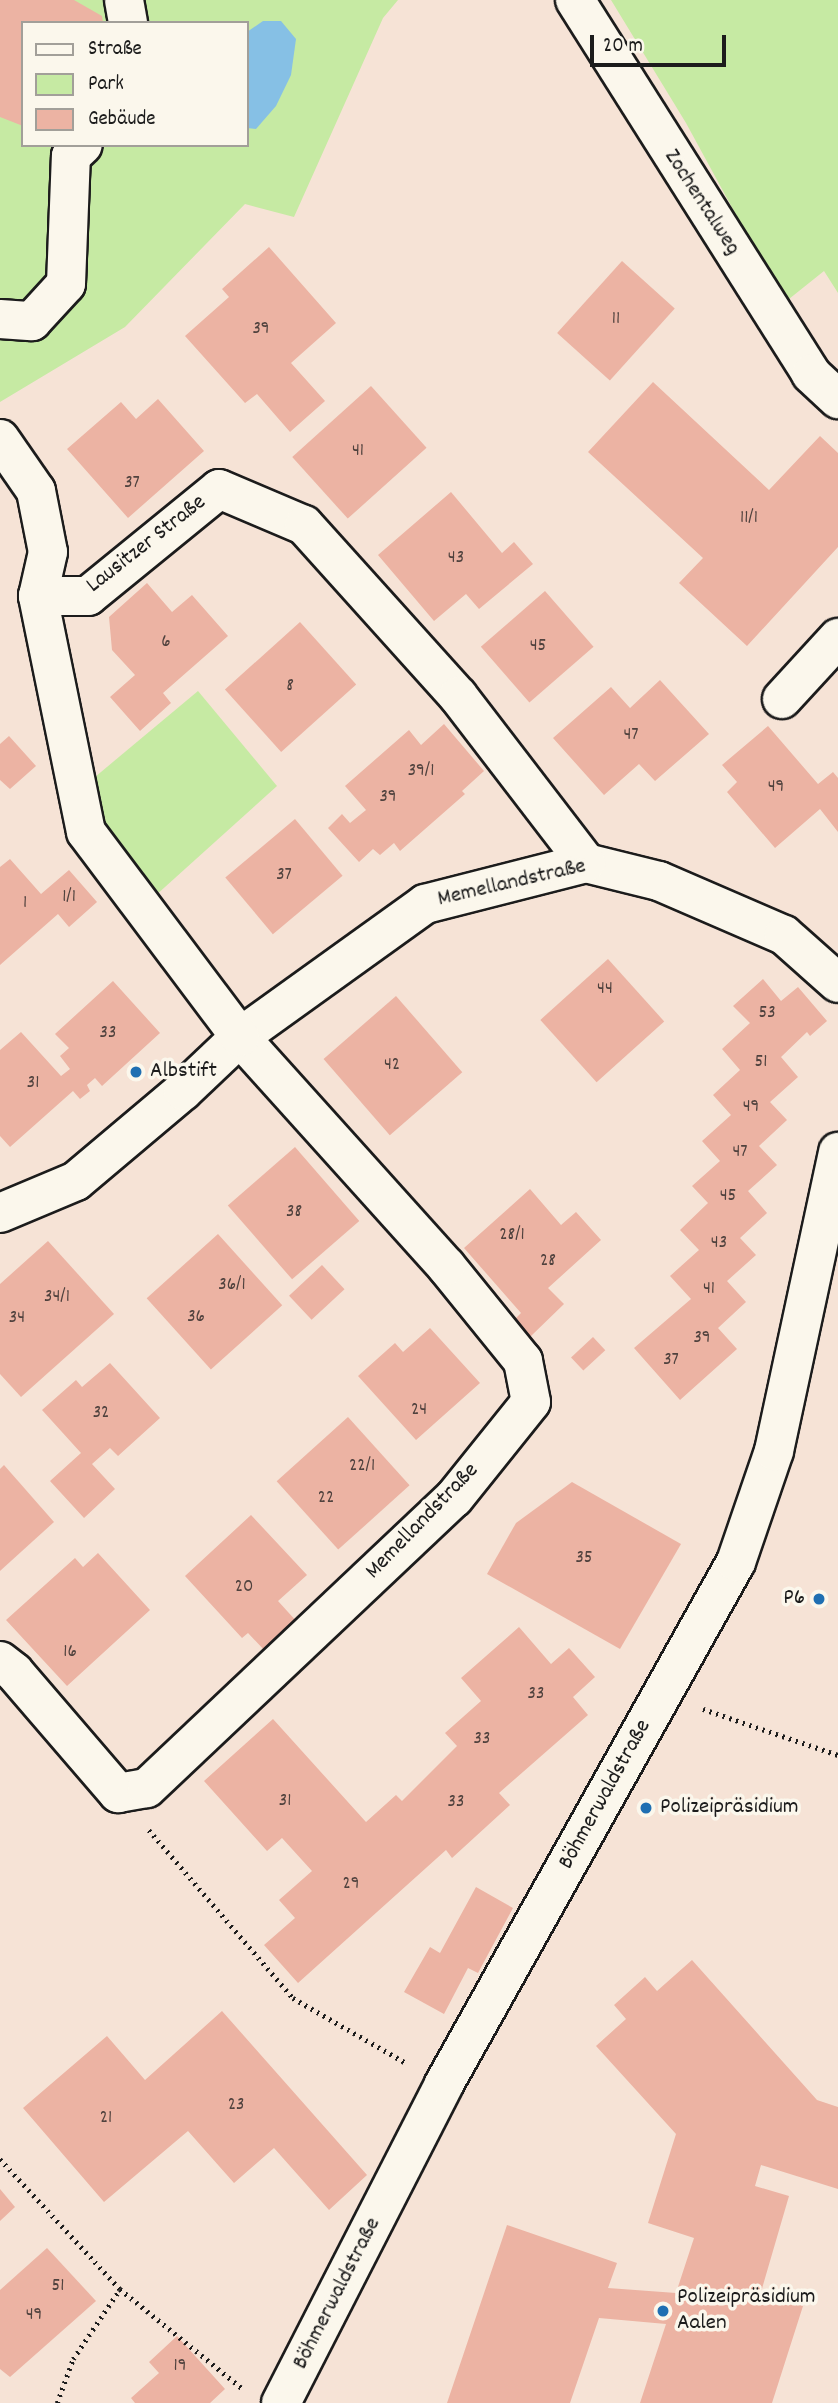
<!DOCTYPE html>
<meta charset="utf-8">
<style>
body{margin:0}
#map{position:relative;width:838px;height:2403px;overflow:hidden;background:#f6e3d6;font-family:Dekko,sans-serif}
div>[style]{position:absolute}
.green>*{inset:0;background:#c6eaa3}
.water>*{inset:0;background:#86c0e5}
.building>*{inset:0;background:#ecb3a3;transform-origin:0 0}
.path>*{height:4.5px;margin-top:-2.25px;transform-origin:0;background:repeating-linear-gradient(90deg,#1c1c1c 0 2px,transparent 0 7px)}
.roads{filter:drop-shadow(2px 0 #1c1c1c) drop-shadow(-2px 0 #1c1c1c) drop-shadow(0 2px #1c1c1c) drop-shadow(0 -2px #1c1c1c)}
.minor>*{height:38px;margin:-19px;padding:0 19px;transform-origin:19px;border-radius:19px;background:#fbf7ec}
.dots>*{width:19px;height:19px;translate:-50% -50%;box-sizing:border-box;border:4px solid #fbf7ec;border-radius:50%}
span{translate:-50% -50%;white-space:nowrap;text-align:center;line-height:1.15;-webkit-text-stroke:7px #fbf7ec;paint-order:stroke}
.number-label{font-size:19px;color:#50423e}
.number-label span{-webkit-text-stroke-width:0}
.street-label{font-size:23px;color:#1c1c1c}
.poi-label{font-size:23px;color:#1c1c1c}
.left{translate:0 -50%;text-align:left}
.right{translate:-100% -50%;text-align:right}
.legend{position:absolute;left:21px;top:21px;width:228px;height:126px;box-sizing:border-box;background:#fbf7ec;border:2px solid #a29f99;margin:0;padding:9px 12px;list-style:none;font-size:21px;color:#1c1c1c}
.legend li{display:flex;align-items:center;gap:14px;height:35px}
.legend b{width:35px;border:2px solid #a29f99}
.scale{position:absolute;left:590px;top:35px;width:136px;height:32px;box-sizing:border-box;border:4px solid #1c1c1c;border-top:0;padding-left:9px;font-size:21px;line-height:24px;white-space:nowrap;color:#1c1c1c;-webkit-text-stroke:5px #fbf7ec;paint-order:stroke}
</style>
<div id="map">
<div class="green">
<div style="clip-path:polygon(evenodd,0 0,398px 0,383px 18px,294px 217px,245px 204px,125px 327px,0 402px,0 0,23px 23px,247px 23px,247px 145px,23px 145px,23px 23px)"></div>
<div style="clip-path:polygon(611px 0,838px 0,838px 293px,824px 271px,784px 303px,686px 123px)"></div>
<div style="clip-path:polygon(198px 691px,277px 786px,155px 896px,98px 827px,89px 782px)"></div>
</div>
<div class="water">
<div style="clip-path:polygon(263px 21px,281px 21px,296px 39px,291px 75px,276px 106px,256px 129px,247px 128px,247px 32px)"></div>
</div>
<div class="building">
<div style="clip-path:polygon(0 0,74px 0,102px 16px,103px 23px,23px 23px,23px 126px,0 117px)"></div>
<div style="clip-path:polygon(269px 247px,336px 323px,291px 363px,325px 401px,290px 432px,257px 394px,245px 403px,185px 336px,229px 297px,222px 289px)"></div>
<div style="left:622px;top:261px;width:71px;height:97px;rotate:42deg"></div>
<div style="clip-path:polygon(653px 382px,769px 490px,820px 436px,838px 453px,838px 547px,747px 646px,679px 583px,703px 558px,588px 452px)"></div>
<div style="left:371px;top:386px;width:83px;height:106px;rotate:48deg"></div>
<div style="clip-path:polygon(158px 399px,204px 451px,128px 518px,67px 449px,121px 402px,136px 419px)"></div>
<div style="clip-path:polygon(451px 492px,502px 553px,514px 542px,533px 564px,479px 609px,466px 594px,434px 621px,378px 555px)"></div>
<div style="clip-path:polygon(147px 583px,172px 612px,192px 595px,228px 636px,163px 693px,171px 703px,140px 731px,110px 697px,135px 675px,112px 650px,109px 617px)"></div>
<div style="left:545px;top:591px;width:74px;height:85px;rotate:49deg"></div>
<div style="left:300px;top:622px;width:84px;height:101px;rotate:48deg"></div>
<div style="clip-path:polygon(660px 680px,709px 734px,655px 781px,639px 764px,604px 795px,553px 738px,611px 687px,630px 708px)"></div>
<div style="clip-path:polygon(444px 724px,484px 771px,462px 791px,465px 794px,400px 851px,394px 843px,380px 855px,373px 849px,359px 862px,328px 828px,342px 814px,350px 823px,366px 810px,345px 786px,409px 730px,421px 745px)"></div>
<div style="clip-path:polygon(768px 726px,818px 784px,833px 772px,838px 778px,838px 832px,820px 809px,775px 848px,727px 792px,737px 782px,722px 765px)"></div>
<div style="clip-path:polygon(9px 736px,36px 766px,10px 789px,0 780px,0 744px)"></div>
<div style="left:295px;top:819px;width:74px;height:91px;rotate:50deg"></div>
<div style="clip-path:polygon(10px 859px,41px 894px,69px 870px,97px 902px,69px 927px,58px 914px,0 965px,0 867px)"></div>
<div style="left:608px;top:959px;width:84px;height:91px;rotate:48deg"></div>
<div style="clip-path:polygon(763px 979px,781px 1001px,798px 987px,827px 1021px,810px 1036px,807px 1032px,781px 1057px,798px 1077px,770px 1102px,787px 1120px,759px 1146px,777px 1165px,748px 1191px,767px 1213px,740px 1238px,756px 1255px,727px 1281px,746px 1302px,718px 1328px,737px 1349px,680px 1400px,634px 1348px,691px 1299px,670px 1276px,699px 1250px,680px 1230px,708px 1203px,692px 1186px,720px 1161px,702px 1141px,731px 1115px,713px 1095px,740px 1070px,722px 1049px,750px 1023px,733px 1006px)"></div>
<div style="clip-path:polygon(113px 981px,160px 1033px,102px 1086px,95px 1078px,87px 1085px,90px 1091px,80px 1099px,73px 1091px,10px 1147px,0 1136px,0 1050px,21px 1032px,61px 1076px,70px 1069px,60px 1056px,69px 1048px,55px 1034px)"></div>
<div style="left:396px;top:996px;width:101px;height:96px;rotate:49deg"></div>
<div style="left:295px;top:1147px;width:98px;height:89px;rotate:49deg"></div>
<div style="clip-path:polygon(530px 1189px,561px 1225px,576px 1212px,601px 1240px,548px 1288px,564px 1304px,530px 1337px,514px 1320px,521px 1313px,464px 1248px)"></div>
<div style="left:218px;top:1234px;width:96px;height:96px;rotate:48deg"></div>
<div style="clip-path:polygon(48px 1241px,114px 1314px,21px 1397px,0 1374px,0 1284px)"></div>
<div style="left:322px;top:1265px;width:33px;height:45px;rotate:47deg"></div>
<div style="clip-path:polygon(430px 1328px,480px 1383px,416px 1440px,358px 1376px,395px 1343px,403px 1352px)"></div>
<div style="left:593px;top:1337px;width:18px;height:30px;rotate:47deg"></div>
<div style="clip-path:polygon(110px 1363px,160px 1418px,118px 1456px,110px 1448px,92px 1464px,115px 1489px,84px 1518px,50px 1481px,81px 1453px,42px 1410px,76px 1380px,82px 1387px)"></div>
<div style="left:348px;top:1417px;width:92px;height:96px;rotate:48deg"></div>
<div style="clip-path:polygon(4px 1465px,54px 1522px,0 1571px,0 1469px)"></div>
<div style="clip-path:polygon(572px 1482px,681px 1544px,620px 1649px,487px 1574px,516px 1523px)"></div>
<div style="clip-path:polygon(251px 1515px,307px 1575px,278px 1601px,298px 1623px,266px 1652px,248px 1633px,242px 1638px,185px 1576px)"></div>
<div style="clip-path:polygon(98px 1553px,150px 1610px,67px 1686px,6px 1620px,75px 1558px,83px 1567px)"></div>
<div style="clip-path:polygon(519px 1627px,551px 1664px,569px 1648px,595px 1677px,573px 1697px,588px 1715px,499px 1793px,510px 1805px,452px 1858px,446px 1850px,298px 1983px,264px 1945px,295px 1918px,279px 1900px,312px 1871px,282px 1838px,267px 1851px,204px 1781px,273px 1719px,366px 1822px,396px 1795px,402px 1801px,457px 1746px,445px 1733px,481px 1701px,461px 1678px)"></div>
<div style="clip-path:polygon(476px 1887px,513px 1908px,478px 1973px,468px 1968px,444px 2014px,404px 1992px,430px 1947px,440px 1953px)"></div>
<div style="clip-path:polygon(692px 1960px,817px 2100px,838px 2107px,838px 2189px,761px 2165px,755px 2186px,789px 2196px,761px 2292px,803px 2306px,772px 2403px,640px 2403px,666px 2324px,599px 2318px,570px 2403px,447px 2403px,507px 2225px,617px 2263px,608px 2288px,676px 2293px,694px 2238px,648px 2223px,676px 2134px,596px 2046px,626px 2019px,614px 2005px,645px 1977px,657px 1991px)"></div>
<div style="clip-path:polygon(222px 2011px,367px 2175px,329px 2210px,274px 2148px,234px 2183px,188px 2131px,104px 2202px,23px 2108px,107px 2036px,145px 2080px)"></div>
<div style="clip-path:polygon(0 2189px,15px 2207px,0 2221px)"></div>
<div style="clip-path:polygon(47px 2248px,96px 2301px,10px 2377px,0 2369px,0 2290px)"></div>
<div style="clip-path:polygon(177px 2336px,225px 2389px,210px 2403px,135px 2403px,131px 2398px,159px 2373px,149px 2362px)"></div>
</div>
<div class="path">
<div style="left:703px;top:1709px;width:143px;rotate:18.8deg"></div>
<div style="left:149px;top:1830px;width:221px;rotate:49.4deg"></div>
<div style="left:293px;top:1998px;width:130px;rotate:29.9deg"></div>
<div style="left:0;top:2159px;width:177px;rotate:47.3deg"></div>
<div style="left:57px;top:2403px;width:47px;rotate:-70deg"></div>
<div style="left:73px;top:2359px;width:84px;rotate:-56.1deg"></div>
<div style="left:120px;top:2289px;width:159px;rotate:39.1deg"></div>
</div>
<div class="roads">
<div class="minor">
<div style="left:124px;top:0;width:23px;rotate:80deg"></div>
<div style="left:575px;top:0;width:442px;rotate:57.7deg"></div>
<div style="left:811px;top:374px;width:37px;rotate:43deg"></div>
<div style="left:0;top:319px;width:32px;rotate:4deg"></div>
<div style="left:32px;top:321px;width:50px;rotate:-47.4deg"></div>
<div style="left:66px;top:284px;width:128px;rotate:-87.8deg"></div>
<div style="left:71px;top:156px;width:16px;rotate:-43deg"></div>
<div style="left:0;top:439px;width:63px;rotate:55.3deg"></div>
<div style="left:36px;top:491px;width:62px;rotate:78.9deg"></div>
<div style="left:48px;top:552px;width:45px;rotate:102.8deg"></div>
<div style="left:782px;top:699px;width:83px;rotate:-47.4deg"></div>
<div style="left:0;top:1213px;width:82px;rotate:-22.8deg"></div>
<div style="left:76px;top:1181px;width:140px;rotate:-40.1deg"></div>
<div style="left:183px;top:1091px;width:79px;rotate:-43.5deg"></div>
<div style="left:240px;top:1037px;width:228px;rotate:-35.7deg"></div>
<div style="left:425px;top:904px;width:166px;rotate:-14.3deg"></div>
<div style="left:586px;top:863px;width:75px;rotate:13.9deg"></div>
<div style="left:659px;top:881px;width:136px;rotate:23.4deg"></div>
<div style="left:784px;top:935px;width:72px;rotate:41.6deg"></div>
<div style="left:0;top:1661px;width:18px;rotate:38deg"></div>
<div style="left:14px;top:1672px;width:160px;rotate:49.3deg"></div>
<div style="left:118px;top:1793px;width:29px;rotate:-10deg"></div>
<div style="left:147px;top:1788px;width:422px;rotate:-43.4deg"></div>
<div style="left:454px;top:1498px;width:123px;rotate:-51.3deg"></div>
<div style="left:531px;top:1402px;width:42px;rotate:-101deg"></div>
<div style="left:523px;top:1361px;width:122px;rotate:-129deg"></div>
<div style="left:446px;top:1266px;width:308px;rotate:-132deg"></div>
<div style="left:240px;top:1037px;width:256px;rotate:-126.9deg"></div>
<div style="left:86px;top:832px;width:241px;rotate:-101.5deg"></div>
<div style="left:38px;top:596px;width:50px"></div>
<div style="left:88px;top:596px;width:169px;rotate:-39.2deg"></div>
<div style="left:219px;top:489px;width:92px;rotate:23deg"></div>
<div style="left:304px;top:525px;width:230px;rotate:48deg"></div>
<div style="left:458px;top:696px;width:210px;rotate:52.5deg"></div>
<div style="left:281px;top:2403px;width:358px;rotate:-62.9deg"></div>
<div style="left:444px;top:2084px;width:598px;rotate:-60.78deg"></div>
<div style="left:736px;top:1562px;width:117px;rotate:-71.1deg"></div>
<div style="left:774px;top:1451px;width:306px;rotate:-77.9deg"></div>
</div>
</div>
<div class="dots">
<div style="left:136px;top:1072px;background:#1f6fb2"></div>
<div style="left:819px;top:1599px;background:#1f6fb2"></div>
<div style="left:646px;top:1808px;background:#1f6fb2"></div>
<div style="left:663px;top:2311px;background:#1f6fb2"></div>
</div>
<div class="number-label">
<span style="left:616px;top:320px">11</span>
<span style="left:261px;top:330px">39</span>
<span style="left:358px;top:452px">41</span>
<span style="left:132px;top:484px">37</span>
<span style="left:749px;top:519px">11/1</span>
<span style="left:456px;top:559px">43</span>
<span style="left:166px;top:643px">6</span>
<span style="left:538px;top:647px">45</span>
<span style="left:290px;top:687px">8</span>
<span style="left:631px;top:736px">47</span>
<span style="left:421px;top:772px">39/1</span>
<span style="left:776px;top:788px">49</span>
<span style="left:388px;top:798px">39</span>
<span style="left:284px;top:876px">37</span>
<span style="left:69px;top:898px">1/1</span>
<span style="left:25px;top:904px">1</span>
<span style="left:605px;top:990px">44</span>
<span style="left:767px;top:1014px">53</span>
<span style="left:108px;top:1034px">33</span>
<span style="left:761px;top:1063px">51</span>
<span style="left:392px;top:1066px">42</span>
<span style="left:33px;top:1084px">31</span>
<span style="left:751px;top:1108px">49</span>
<span style="left:740px;top:1153px">47</span>
<span style="left:728px;top:1197px">45</span>
<span style="left:294px;top:1213px">38</span>
<span style="left:512px;top:1236px">28/1</span>
<span style="left:719px;top:1244px">43</span>
<span style="left:548px;top:1262px">28</span>
<span style="left:232px;top:1286px">36/1</span>
<span style="left:709px;top:1290px">41</span>
<span style="left:57px;top:1298px">34/1</span>
<span style="left:196px;top:1318px">36</span>
<span style="left:17px;top:1319px">34</span>
<span style="left:702px;top:1339px">39</span>
<span style="left:671px;top:1361px">37</span>
<span style="left:419px;top:1411px">24</span>
<span style="left:101px;top:1414px">32</span>
<span style="left:362px;top:1467px">22/1</span>
<span style="left:326px;top:1499px">22</span>
<span style="left:584px;top:1559px">35</span>
<span style="left:244px;top:1588px">20</span>
<span style="left:70px;top:1653px">16</span>
<span style="left:536px;top:1695px">33</span>
<span style="left:482px;top:1740px">33</span>
<span style="left:285px;top:1802px">31</span>
<span style="left:456px;top:1803px">33</span>
<span style="left:351px;top:1885px">29</span>
<span style="left:236px;top:2106px">23</span>
<span style="left:106px;top:2119px">21</span>
<span style="left:58px;top:2287px">51</span>
<span style="left:34px;top:2316px">49</span>
<span style="left:180px;top:2367px">19</span>
</div>
<div class="street-label">
<span style="left:701px;top:203px;rotate:57deg">Zochentalweg</span>
<span style="left:147px;top:545px;rotate:-38deg">Lausitzer Straße</span>
<span style="left:512px;top:884px;rotate:-13deg">Memellandstraße</span>
<span style="left:423px;top:1522px;rotate:-46deg">Memellandstraße</span>
<span style="left:606px;top:1795px;rotate:-61deg">Böhmerwaldstraße</span>
<span style="left:338px;top:2294px;rotate:-63deg">Böhmerwaldstraße</span>
</div>
<div class="poi-label">
<span class="left" style="left:150px;top:1072px">Albstift</span>
<span class="right" style="left:805px;top:1599px">P6</span>
<span class="left" style="left:660px;top:1808px">Polizeipräsidium</span>
<span class="left" style="left:677px;top:2311px">Polizeipräsidium<br>Aalen</span>
</div>
<ul class="legend">
<li><b style="height:9px;background:#fbf7ec"></b>Straße</li>
<li><b style="height:19px;background:#c6eaa3"></b>Park</li>
<li><b style="height:19px;background:#ecb3a3"></b>Gebäude</li>
</ul>
<div class="scale">20 m</div>
</div>
